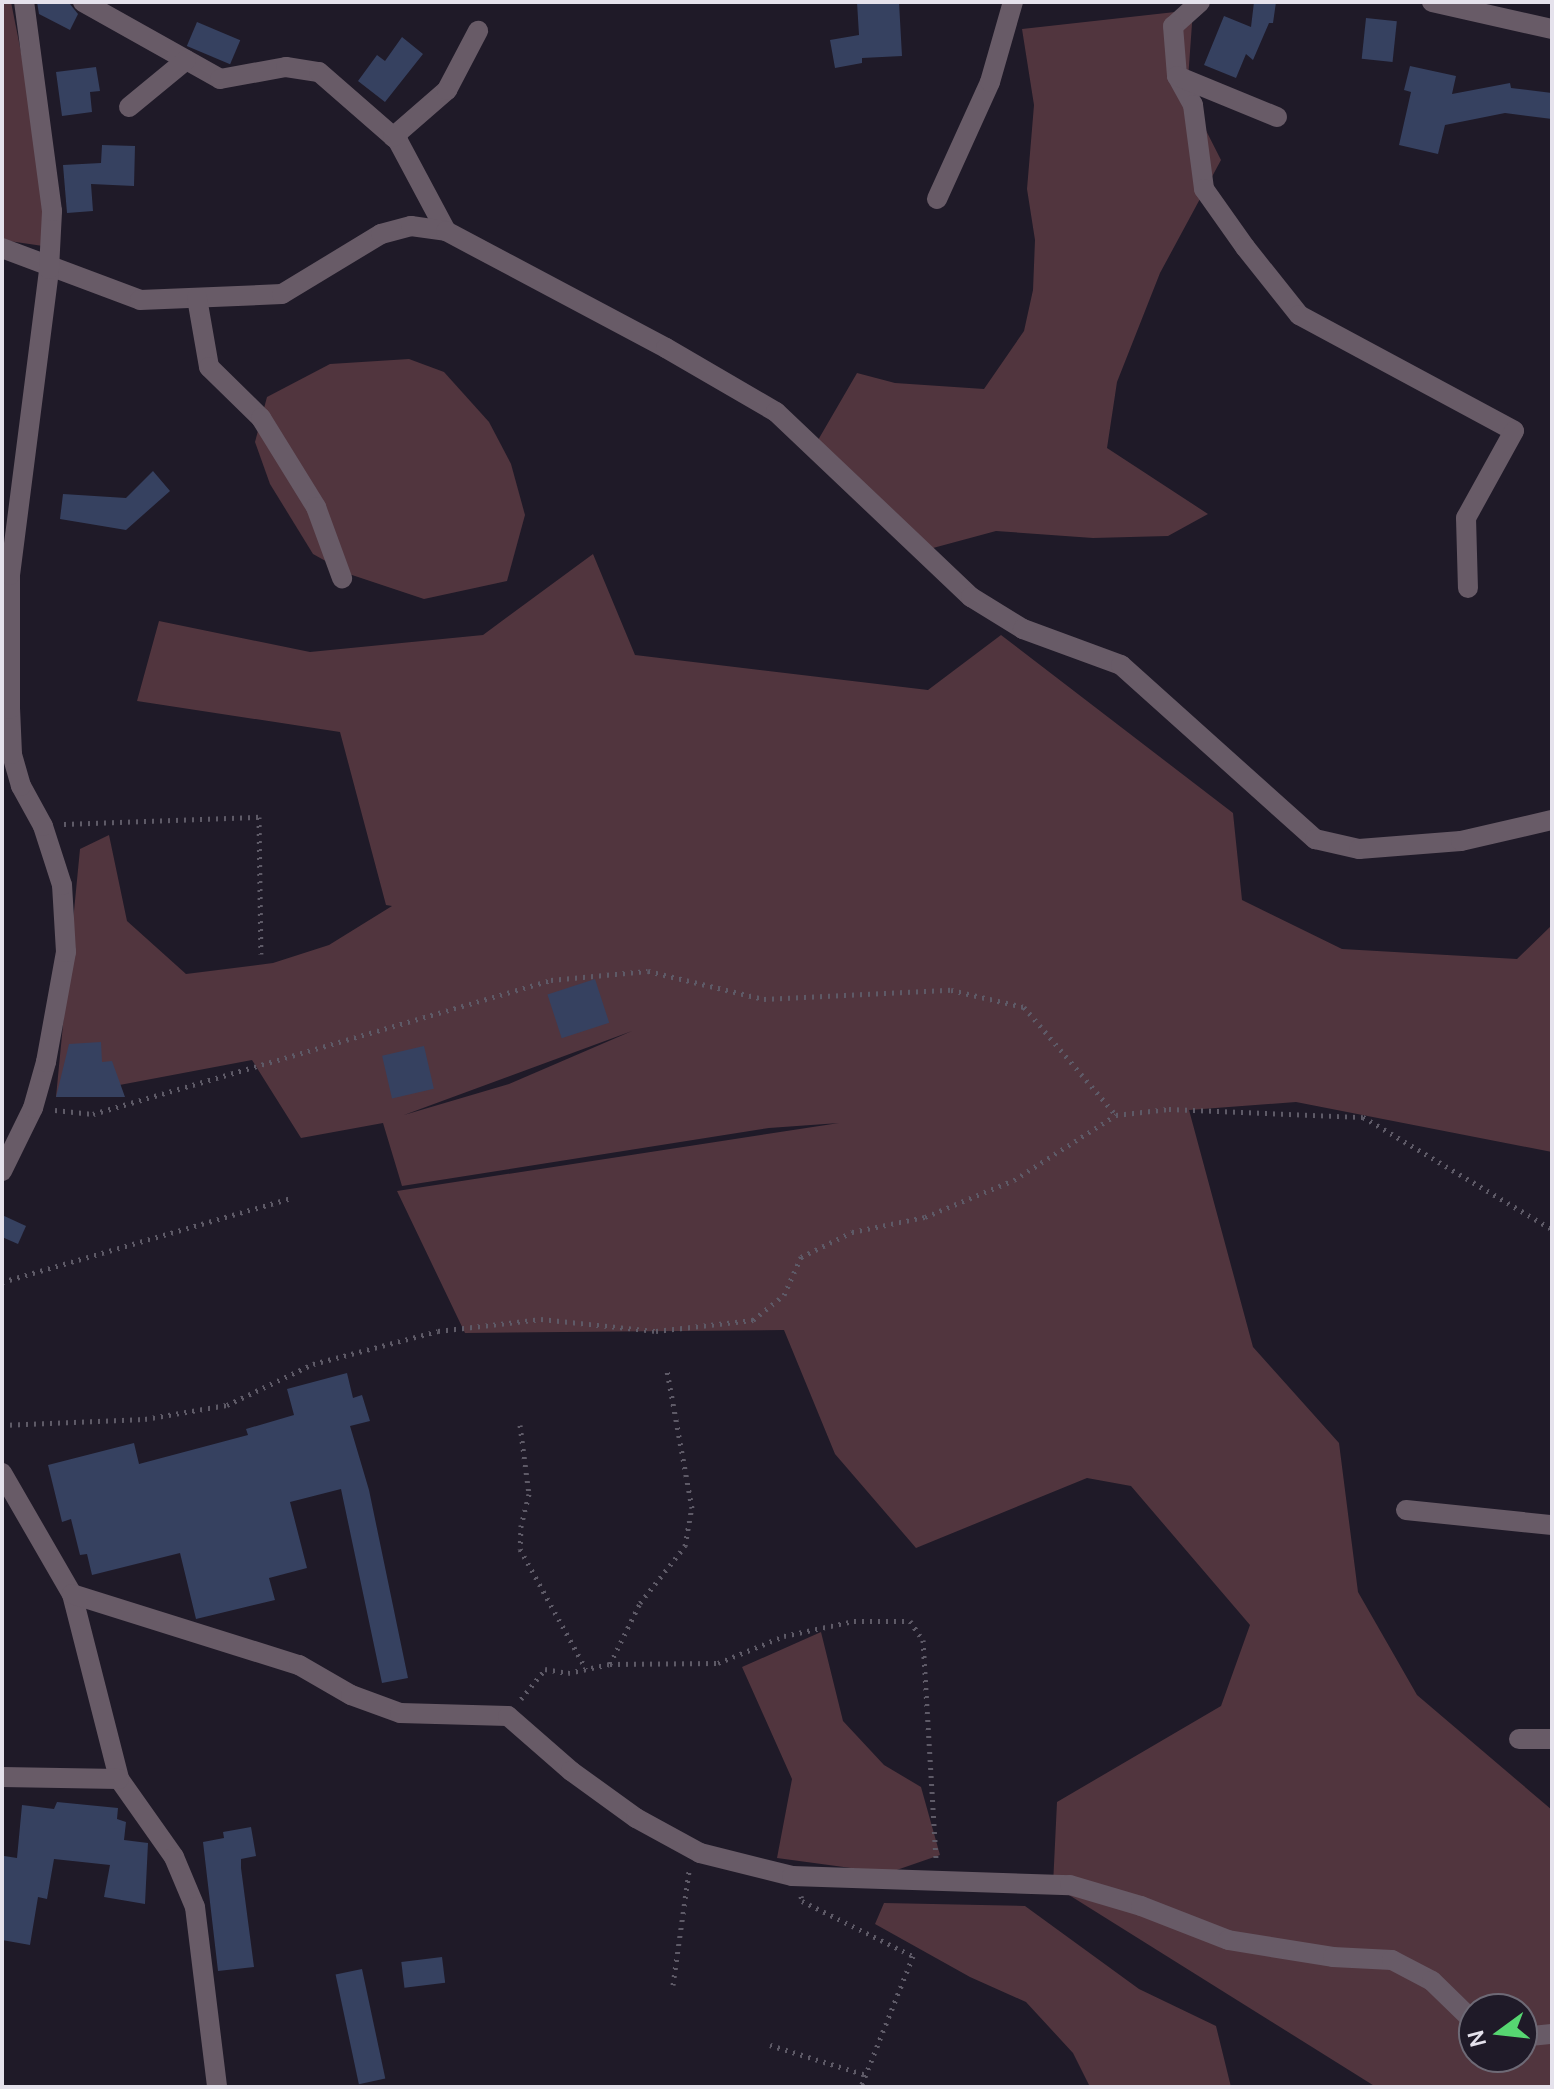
<!DOCTYPE html>
<style>
body{margin:0}
#map{position:relative;width:1554px;height:2089px;overflow:hidden;background:#1f1a28;font-family:Manrope,sans-serif}
div>[style]{position:absolute}
.green>*{inset:0;background:#51353e}
.building>*{inset:0;background:#364160;transform-origin:0 0}
.path>*{height:5px;margin-top:-2.5px;transform-origin:0;background:repeating-linear-gradient(90deg,#5e5a67 0 2px,transparent 0 8px)}
.minor>*{height:20px;margin:-10px;padding:0 10px;transform-origin:10px;border-radius:10px;background:#685b67}
span{translate:-50% -50%;white-space:nowrap;text-align:center;line-height:1.15;-webkit-text-stroke:6px #1f1a28;paint-order:stroke}
.frame{position:absolute;inset:0;border:4px solid #e5e2ec;pointer-events:none}
.north{position:absolute;left:1458px;top:1993px;width:80px;height:80px;box-sizing:border-box;background:#1f1a28;border:2px solid #6e6a76;border-radius:50%;rotate:255deg;font-size:22px;font-weight:700;line-height:32px;text-align:center;color:#e5e2ec}
.north::after{content:'';display:block;margin:auto;width:28px;height:36px;background:#56d671;clip-path:polygon(50% 0,100% 100%,50% 72%,0 100%)}
</style>
<div id="map">
<div class="green">
<div style="clip-path:polygon(2px 2px,11px 2px,29px 92px,41px 169px,43px 246px,2px 240px)"></div>
<div style="clip-path:polygon(1193px 10px,1187px 93px,1221px 160px,1160px 273px,1117px 382px,1107px 448px,1208px 514px,1168px 536px,1093px 538px,996px 531px,933px 548px,814px 447px,857px 373px,895px 383px,984px 389px,1024px 331px,1033px 290px,1035px 240px,1027px 189px,1034px 105px,1022px 29px)"></div>
<div style="clip-path:polygon(409px 359px,444px 372px,489px 422px,511px 464px,525px 515px,507px 581px,424px 599px,349px 574px,313px 554px,270px 484px,255px 442px,267px 397px,330px 364px)"></div>
<div style="clip-path:polygon(evenodd,593px 554px,635px 655px,928px 690px,1001px 635px,1233px 813px,1242px 900px,1342px 949px,1517px 959px,1552px 925px,1552px 1152px,1296px 1102px,1189px 1110px,1253px 1347px,1339px 1443px,1358px 1592px,1417px 1695px,1552px 1810px,1552px 2087px,1376px 2087px,1053px 1885px,1057px 1802px,1221px 1706px,1250px 1625px,1131px 1486px,1087px 1478px,916px 1548px,835px 1454px,784px 1330px,465px 1333px,397px 1191px,839px 1123px,769px 1128px,402px 1186px,383px 1123px,301px 1138px,252px 1060px,56px 1097px,80px 849px,109px 835px,127px 921px,186px 974px,273px 963px,329px 945px,392px 906px,386px 905px,340px 732px,137px 701px,159px 621px,310px 652px,483px 635px,593px 554px,632px 1031px,509px 1084px,404px 1115px,632px 1031px,593px 554px,1474px 2009px,1522px 2009px,1522px 2057px,1474px 2057px,1474px 2009px)"></div>
<div style="clip-path:polygon(821px 1632px,843px 1721px,884px 1765px,921px 1787px,940px 1855px,888px 1873px,777px 1858px,792px 1779px,742px 1667px)"></div>
<div style="clip-path:polygon(884px 1903px,1025px 1906px,1139px 1989px,1216px 2026px,1231px 2087px,1090px 2087px,1073px 2053px,1026px 2002px,970px 1977px,875px 1924px)"></div>
</div>
<div class="building">
<div style="clip-path:polygon(37px 2px,70px 4px,78px 14px,70px 30px,39px 14px)"></div>
<div style="clip-path:polygon(857px 2px,899px 2px,902px 56px,862px 58px,862px 63px,835px 68px,830px 40px,859px 35px)"></div>
<div style="clip-path:polygon(1254px 2px,1276px 2px,1273px 23px,1269px 23px,1253px 60px,1246px 54px,1236px 78px,1204px 65px,1224px 16px,1251px 27px)"></div>
<div style="left:1366px;top:18px;width:31px;height:41px;rotate:6deg"></div>
<div style="left:197px;top:22px;width:47px;height:26px;rotate:23deg"></div>
<div style="clip-path:polygon(402px 37px,423px 54px,385px 102px,358px 81px,377px 55px,385px 61px)"></div>
<div style="clip-path:polygon(1410px 66px,1456px 76px,1452px 94px,1510px 83px,1511px 88px,1552px 93px,1552px 119px,1505px 113px,1445px 125px,1438px 154px,1399px 145px,1411px 92px,1404px 90px)"></div>
<div style="clip-path:polygon(96px 67px,100px 91px,90px 92px,92px 112px,62px 116px,56px 72px)"></div>
<div style="clip-path:polygon(102px 145px,135px 146px,134px 186px,91px 184px,93px 211px,67px 213px,63px 165px,101px 163px)"></div>
<div style="clip-path:polygon(153px 471px,170px 491px,126px 530px,60px 519px,63px 494px,126px 498px)"></div>
<div style="left:595px;top:979px;width:46px;height:50px;rotate:72deg"></div>
<div style="clip-path:polygon(101px 1042px,102px 1062px,112px 1061px,125px 1097px,56px 1097px,69px 1044px)"></div>
<div style="left:424px;top:1046px;width:44px;height:43px;rotate:77deg"></div>
<div style="clip-path:polygon(2px 1215px,26px 1226px,18px 1244px,2px 1237px)"></div>
<div style="clip-path:polygon(347px 1373px,353px 1398px,362px 1395px,370px 1421px,350px 1426px,369px 1490px,408px 1678px,382px 1683px,341px 1489px,290px 1502px,307px 1568px,269px 1578px,275px 1600px,196px 1619px,180px 1553px,92px 1575px,87px 1554px,80px 1555px,71px 1519px,62px 1522px,48px 1465px,134px 1443px,139px 1464px,248px 1435px,246px 1429px,294px 1415px,287px 1389px)"></div>
<div style="clip-path:polygon(57px 1802px,118px 1808px,117px 1819px,126px 1822px,124px 1840px,148px 1843px,145px 1904px,104px 1897px,110px 1865px,54px 1859px,47px 1899px,38px 1897px,30px 1945px,2px 1940px,2px 1867px,4px 1856px,17px 1858px,22px 1805px,54px 1809px)"></div>
<div style="clip-path:polygon(251px 1827px,256px 1856px,241px 1859px,241px 1868px,254px 1967px,218px 1971px,203px 1842px,224px 1838px,223px 1832px)"></div>
<div style="left:442px;top:1957px;width:26px;height:41px;rotate:83deg"></div>
<div style="left:362px;top:1969px;width:112px;height:27px;rotate:78deg"></div>
</div>
<div class="path">
<div style="left:64px;top:824px;width:195px;rotate:-2.1deg"></div>
<div style="left:259px;top:817px;width:137px;rotate:89.2deg"></div>
<div style="left:55px;top:1110px;width:38px;rotate:6deg"></div>
<div style="left:93px;top:1114px;width:477px;rotate:-16.3deg"></div>
<div style="left:551px;top:980px;width:97px;rotate:-5.3deg"></div>
<div style="left:648px;top:971px;width:119px;rotate:13.6deg"></div>
<div style="left:764px;top:999px;width:187px;rotate:-2.8deg"></div>
<div style="left:951px;top:990px;width:75px;rotate:13.1deg"></div>
<div style="left:1024px;top:1007px;width:142px;rotate:49.6deg"></div>
<div style="left:1116px;top:1115px;width:53px;rotate:-6.5deg"></div>
<div style="left:1169px;top:1109px;width:194px;rotate:2.4deg"></div>
<div style="left:1363px;top:1117px;width:220px;rotate:30.7deg"></div>
<div style="left:2px;top:1282px;width:302px;rotate:-16.2deg"></div>
<div style="left:2px;top:1425px;width:143px;rotate:-2.4deg"></div>
<div style="left:145px;top:1419px;width:83px;rotate:-9.7deg"></div>
<div style="left:227px;top:1405px;width:95px;rotate:-25.5deg"></div>
<div style="left:313px;top:1364px;width:129px;rotate:-14.8deg"></div>
<div style="left:438px;top:1331px;width:104px;rotate:-6.6deg"></div>
<div style="left:541px;top:1319px;width:116px;rotate:6deg"></div>
<div style="left:656px;top:1331px;width:98px;rotate:-6.5deg"></div>
<div style="left:753px;top:1320px;width:40px;rotate:-39deg"></div>
<div style="left:784px;top:1295px;width:42px;rotate:-65.9deg"></div>
<div style="left:801px;top:1257px;width:57px;rotate:-26.1deg"></div>
<div style="left:852px;top:1232px;width:75px;rotate:-11.6deg"></div>
<div style="left:925px;top:1217px;width:96px;rotate:-22.6deg"></div>
<div style="left:1014px;top:1180px;width:121px;rotate:-32.5deg"></div>
<div style="left:520px;top:1425px;width:70px;rotate:82.6deg"></div>
<div style="left:529px;top:1494px;width:32px;rotate:104deg"></div>
<div style="left:521px;top:1525px;width:24px;rotate:92deg"></div>
<div style="left:520px;top:1549px;width:137px;rotate:61.2deg"></div>
<div style="left:610px;top:1664px;width:68px;rotate:-63.8deg"></div>
<div style="left:640px;top:1603px;width:73px;rotate:-51.7deg"></div>
<div style="left:685px;top:1546px;width:39px;rotate:-80deg"></div>
<div style="left:692px;top:1508px;width:139px;rotate:-100.3deg"></div>
<div style="left:521px;top:1699px;width:38px;rotate:-51deg"></div>
<div style="left:545px;top:1669px;width:23px;rotate:10deg"></div>
<div style="left:568px;top:1673px;width:43px;rotate:-12.1deg"></div>
<div style="left:610px;top:1664px;width:108px;rotate:-0.5deg"></div>
<div style="left:718px;top:1663px;width:71px;rotate:-22.2deg"></div>
<div style="left:784px;top:1636px;width:72px;rotate:-12.1deg"></div>
<div style="left:854px;top:1621px;width:56px"></div>
<div style="left:910px;top:1621px;width:23px;rotate:56deg"></div>
<div style="left:923px;top:1640px;width:222px;rotate:86.6deg"></div>
<div style="left:801px;top:1896px;width:5px;rotate:79deg"></div>
<div style="left:802px;top:1901px;width:124px;rotate:26.4deg"></div>
<div style="left:913px;top:1956px;width:141px;rotate:111.7deg"></div>
<div style="left:673px;top:1985px;width:115px;rotate:-82deg"></div>
<div style="left:770px;top:2045px;width:101px;rotate:17.4deg"></div>
</div>
<div class="minor">
<div style="left:83px;top:2px;width:157px;rotate:29.3deg"></div>
<div style="left:220px;top:79px;width:67px;rotate:-10.3deg"></div>
<div style="left:286px;top:67px;width:33px;rotate:9deg"></div>
<div style="left:319px;top:72px;width:105px;rotate:41.1deg"></div>
<div style="left:398px;top:141px;width:102px;rotate:61.9deg"></div>
<div style="left:1200px;top:2px;width:36px;rotate:138deg"></div>
<div style="left:1173px;top:26px;width:50px;rotate:85.4deg"></div>
<div style="left:1177px;top:76px;width:33px;rotate:61deg"></div>
<div style="left:1193px;top:105px;width:85px;rotate:82.5deg"></div>
<div style="left:1204px;top:189px;width:71px;rotate:54.7deg"></div>
<div style="left:1245px;top:247px;width:87px;rotate:51.5deg"></div>
<div style="left:1299px;top:315px;width:244px;rotate:28.3deg"></div>
<div style="left:1514px;top:431px;width:99px;rotate:118.9deg"></div>
<div style="left:1466px;top:518px;width:70px;rotate:88.4deg"></div>
<div style="left:1432px;top:2px;width:123px;rotate:12.7deg"></div>
<div style="left:1177px;top:76px;width:108px;rotate:22.3deg"></div>
<div style="left:129px;top:107px;width:74px;rotate:-39.5deg"></div>
<div style="left:393px;top:137px;width:72px;rotate:-41deg"></div>
<div style="left:447px;top:90px;width:67px;rotate:-62.3deg"></div>
<div style="left:937px;top:199px;width:128px;rotate:-65.6deg"></div>
<div style="left:990px;top:82px;width:83px;rotate:-74deg"></div>
<div style="left:2px;top:248px;width:147px;rotate:20.6deg"></div>
<div style="left:140px;top:300px;width:142px;rotate:-2.4deg"></div>
<div style="left:282px;top:294px;width:116px;rotate:-31.2deg"></div>
<div style="left:381px;top:234px;width:31px;rotate:-15deg"></div>
<div style="left:411px;top:226px;width:35px;rotate:8deg"></div>
<div style="left:446px;top:231px;width:249px;rotate:28deg"></div>
<div style="left:666px;top:348px;width:127px;rotate:30.2deg"></div>
<div style="left:776px;top:412px;width:269px;rotate:43.5deg"></div>
<div style="left:971px;top:597px;width:61px;rotate:31.6deg"></div>
<div style="left:1023px;top:629px;width:104px;rotate:20.2deg"></div>
<div style="left:1121px;top:665px;width:261px;rotate:41.9deg"></div>
<div style="left:1315px;top:839px;width:45px;rotate:12.8deg"></div>
<div style="left:1359px;top:849px;width:102px;rotate:-4.5deg"></div>
<div style="left:1461px;top:841px;width:93px;rotate:-13deg"></div>
<div style="left:197px;top:298px;width:70px;rotate:80.1deg"></div>
<div style="left:209px;top:367px;width:73px;rotate:44.4deg"></div>
<div style="left:261px;top:418px;width:105px;rotate:58.3deg"></div>
<div style="left:316px;top:507px;width:76px;rotate:69.9deg"></div>
<div style="left:2px;top:1171px;width:70px;rotate:-63.8deg"></div>
<div style="left:33px;top:1108px;width:48px;rotate:-74.2deg"></div>
<div style="left:46px;top:1062px;width:112px;rotate:-79.7deg"></div>
<div style="left:66px;top:952px;width:67px;rotate:-93.4deg"></div>
<div style="left:62px;top:885px;width:62px;rotate:-107.9deg"></div>
<div style="left:43px;top:826px;width:46px;rotate:-118.8deg"></div>
<div style="left:21px;top:786px;width:33px;rotate:-106deg"></div>
<div style="left:12px;top:754px;width:45px;rotate:-92.5deg"></div>
<div style="left:10px;top:709px;width:134px;rotate:-90deg"></div>
<div style="left:10px;top:575px;width:308px;rotate:-82.7deg"></div>
<div style="left:49px;top:269px;width:58px;rotate:-87deg"></div>
<div style="left:52px;top:211px;width:211px;rotate:-97.6deg"></div>
<div style="left:2px;top:1473px;width:140px;rotate:60deg"></div>
<div style="left:72px;top:1594px;width:191px;rotate:75.7deg"></div>
<div style="left:119px;top:1779px;width:95px;rotate:54.8deg"></div>
<div style="left:174px;top:1857px;width:54px;rotate:67.2deg"></div>
<div style="left:195px;top:1907px;width:181px;rotate:83deg"></div>
<div style="left:1406px;top:1510px;width:147px;rotate:5.9deg"></div>
<div style="left:72px;top:1594px;width:238px;rotate:17.4deg"></div>
<div style="left:299px;top:1665px;width:60px;rotate:30deg"></div>
<div style="left:351px;top:1695px;width:52px;rotate:20.2deg"></div>
<div style="left:400px;top:1713px;width:108px;rotate:1.6deg"></div>
<div style="left:508px;top:1716px;width:84px;rotate:41.1deg"></div>
<div style="left:571px;top:1771px;width:80px;rotate:35.9deg"></div>
<div style="left:636px;top:1818px;width:73px;rotate:28.7deg"></div>
<div style="left:700px;top:1853px;width:95px;rotate:14deg"></div>
<div style="left:792px;top:1876px;width:278px;rotate:1.9deg"></div>
<div style="left:1070px;top:1885px;width:74px;rotate:16.5deg"></div>
<div style="left:1141px;top:1906px;width:93px;rotate:21.3deg"></div>
<div style="left:1228px;top:1940px;width:106px;rotate:9.2deg"></div>
<div style="left:1333px;top:1957px;width:59px;rotate:2.9deg"></div>
<div style="left:1392px;top:1960px;width:45px;rotate:27.7deg"></div>
<div style="left:1432px;top:1981px;width:59px;rotate:44.3deg"></div>
<div style="left:1519px;top:1739px;width:33px"></div>
<div style="left:2px;top:1777px;width:117px;rotate:1deg"></div>
<div style="left:1522px;top:2037px;width:30px;rotate:-6deg"></div>
</div>
<div class="frame"></div>
<div class="north">N</div>
</div>
